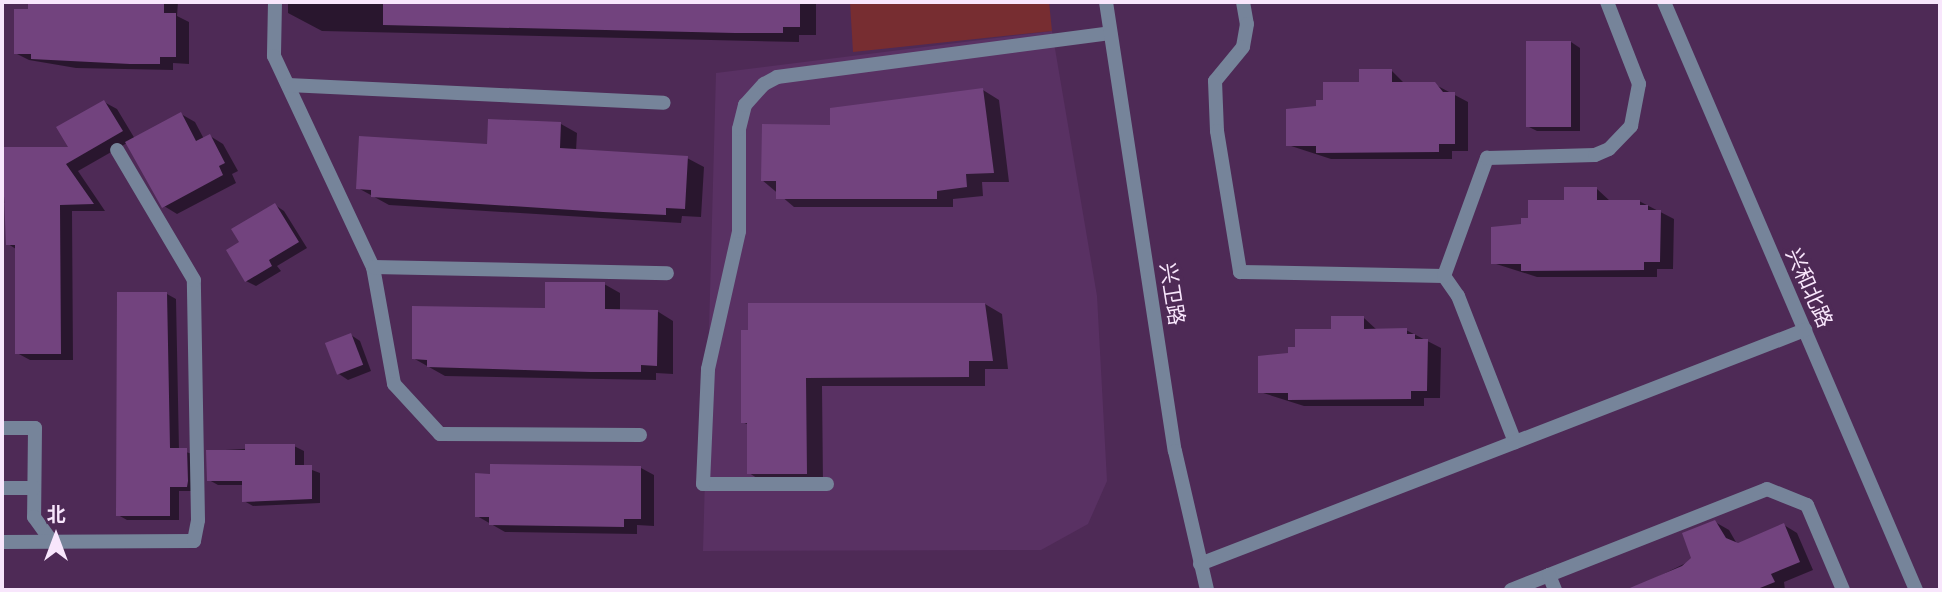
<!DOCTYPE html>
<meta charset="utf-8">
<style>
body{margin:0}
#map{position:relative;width:1942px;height:592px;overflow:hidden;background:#4e2a56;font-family:"Work Sans","Noto Sans SC",sans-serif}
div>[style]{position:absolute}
.built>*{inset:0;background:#593163}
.green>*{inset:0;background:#772d31}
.shadow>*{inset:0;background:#0007}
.building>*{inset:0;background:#72437e;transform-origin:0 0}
.service>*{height:14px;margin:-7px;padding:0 7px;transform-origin:7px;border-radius:7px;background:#76849a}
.minor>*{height:14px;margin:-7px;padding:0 7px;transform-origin:7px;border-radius:7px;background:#76849a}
.tertiary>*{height:14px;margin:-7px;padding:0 7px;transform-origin:7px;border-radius:7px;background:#76849a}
span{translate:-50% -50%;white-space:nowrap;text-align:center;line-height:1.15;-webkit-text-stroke:7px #4e2a56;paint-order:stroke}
.street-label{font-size:21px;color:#f8e6fc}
.frame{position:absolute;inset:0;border:4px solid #f8e6fc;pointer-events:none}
.north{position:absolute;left:21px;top:501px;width:70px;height:70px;-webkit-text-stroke:5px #4e2a56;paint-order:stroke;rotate:0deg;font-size:19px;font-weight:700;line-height:28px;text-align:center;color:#f8e6fc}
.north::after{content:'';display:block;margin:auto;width:24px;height:32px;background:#f8e6fc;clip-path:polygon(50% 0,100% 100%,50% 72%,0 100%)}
</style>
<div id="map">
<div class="built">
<div style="clip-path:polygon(1052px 31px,1097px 296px,1107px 481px,1088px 524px,1041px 550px,703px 551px,716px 73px)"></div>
</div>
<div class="green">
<div style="clip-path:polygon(850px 2px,1049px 2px,1052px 31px,853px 52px)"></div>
</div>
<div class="shadow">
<div style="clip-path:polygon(30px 2px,178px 2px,177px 16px,189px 22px,189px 64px,173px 63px,173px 70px,76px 68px,29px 60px,15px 53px)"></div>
<div style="clip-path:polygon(288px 2px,816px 2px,816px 35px,799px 35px,799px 42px,322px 31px,288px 13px)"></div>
<div style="clip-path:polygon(1571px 42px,1580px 48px,1580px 131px,1537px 131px,1527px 126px)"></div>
<div style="clip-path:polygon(1392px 71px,1405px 84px,1434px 84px,1468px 102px,1468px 151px,1452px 151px,1452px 159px,1331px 159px,1288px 145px,1325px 102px)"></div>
<div style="clip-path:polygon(983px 90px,999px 100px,1009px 182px,982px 182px,983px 196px,953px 199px,953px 207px,794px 207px,762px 180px,832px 127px)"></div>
<div style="clip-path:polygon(104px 102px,117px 109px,135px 139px,181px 114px,195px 122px,204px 139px,210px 136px,223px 144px,238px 171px,232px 174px,236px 183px,177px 214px,164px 206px,127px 143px,78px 171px,105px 211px,72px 211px,73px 360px,30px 360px,17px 353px,16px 249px,8px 244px,8px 203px,2px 203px,2px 148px,71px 148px)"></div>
<div style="clip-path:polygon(561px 124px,577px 133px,576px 151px,687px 158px,704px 167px,701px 217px,682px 216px,681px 223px,389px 205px,358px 188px)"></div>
<div style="clip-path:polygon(1597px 189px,1610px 201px,1639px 201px,1674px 219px,1673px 269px,1657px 269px,1657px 277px,1537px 277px,1493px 263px,1530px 219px)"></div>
<div style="clip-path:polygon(275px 205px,284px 211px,307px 248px,277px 266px,281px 271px,256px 286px,246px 281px,241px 243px)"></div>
<div style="clip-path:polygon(604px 284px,620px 293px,620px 311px,657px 311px,673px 321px,673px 374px,656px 373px,656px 380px,445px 376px,413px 358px,547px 310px)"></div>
<div style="clip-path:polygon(167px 294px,176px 299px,179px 450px,196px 455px,196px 491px,179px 491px,179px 520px,127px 520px,118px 515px)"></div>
<div style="clip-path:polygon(985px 304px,1002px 314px,1008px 369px,985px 369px,985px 386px,822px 386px,823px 483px,765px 483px,749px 473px,749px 425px,742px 422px,742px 332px)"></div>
<div style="clip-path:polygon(1364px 318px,1377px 330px,1406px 330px,1441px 348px,1440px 398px,1424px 398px,1424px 406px,1304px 406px,1260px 392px,1297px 349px)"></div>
<div style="clip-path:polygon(351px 335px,360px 341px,371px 371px,348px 380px,339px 374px)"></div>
<div style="clip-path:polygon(294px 446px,304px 451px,304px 467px,320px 473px,320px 503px,253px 506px,244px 501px,244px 485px,218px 485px,209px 480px,208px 451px)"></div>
<div style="clip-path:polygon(641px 468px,654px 475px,654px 526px,637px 525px,637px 534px,505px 532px,477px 516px)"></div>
<div style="clip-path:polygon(1715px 522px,1729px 530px,1737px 544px,1784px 525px,1797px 533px,1813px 570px,1784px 582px,1785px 590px,1641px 590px,1639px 586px,1694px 559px)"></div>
</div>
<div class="building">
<div style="clip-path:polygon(28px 2px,164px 4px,164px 13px,176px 13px,176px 57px,160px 57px,160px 64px,130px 64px,31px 59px,31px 54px,14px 54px,14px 9px,28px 9px)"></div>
<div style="clip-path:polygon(383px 2px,800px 2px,800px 27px,783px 27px,783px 33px,735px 33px,383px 25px)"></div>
<div style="left:1526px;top:41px;width:45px;height:86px"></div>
<div style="clip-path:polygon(1359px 69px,1392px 69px,1392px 82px,1435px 82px,1443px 92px,1455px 92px,1455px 144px,1439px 144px,1439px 152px,1316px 153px,1316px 146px,1286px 146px,1286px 109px,1316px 106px,1316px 100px,1323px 100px,1323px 82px,1359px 82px)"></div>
<div style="clip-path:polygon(983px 88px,994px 173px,966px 174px,967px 187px,937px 191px,937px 199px,776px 199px,776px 181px,761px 181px,762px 124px,830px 125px,830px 108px)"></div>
<div style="clip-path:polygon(104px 100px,123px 131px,66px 164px,94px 204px,60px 205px,61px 354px,15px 354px,15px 245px,6px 245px,2px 147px,68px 147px,56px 127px)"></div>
<div style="clip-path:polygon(181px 112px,196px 141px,210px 134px,225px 163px,219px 166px,223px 175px,162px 208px,125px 142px)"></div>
<div style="clip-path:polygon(488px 119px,561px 122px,560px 148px,688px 156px,685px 209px,666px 208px,666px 215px,603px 212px,371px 197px,371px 190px,356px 189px,359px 136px,487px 144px)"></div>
<div style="clip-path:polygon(1564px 187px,1597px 187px,1597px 200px,1640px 200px,1640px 205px,1648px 205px,1648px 210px,1661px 210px,1660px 262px,1644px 262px,1644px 270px,1521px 271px,1521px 264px,1491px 264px,1491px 227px,1521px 224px,1521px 218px,1528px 218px,1528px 200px,1564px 200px)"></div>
<div style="clip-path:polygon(275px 203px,299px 242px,269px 260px,272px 266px,245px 282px,226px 250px,239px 242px,231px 229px)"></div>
<div style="clip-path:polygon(545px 282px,605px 282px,605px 309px,658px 310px,657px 366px,641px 365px,641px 372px,591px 372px,427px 367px,427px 360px,412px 359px,412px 306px,545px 308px)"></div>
<div style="clip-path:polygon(117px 292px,167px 292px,170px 448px,187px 448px,188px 481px,187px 487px,170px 487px,170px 516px,116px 516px)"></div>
<div style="clip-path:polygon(748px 303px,985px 303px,993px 361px,969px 361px,969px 377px,806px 378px,807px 474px,747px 474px,747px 423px,741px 423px,741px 330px,748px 330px)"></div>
<div style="clip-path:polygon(1331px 316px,1364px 316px,1364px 329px,1407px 328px,1407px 334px,1415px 334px,1415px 339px,1428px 339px,1427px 391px,1411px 391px,1411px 399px,1288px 400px,1288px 393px,1258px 393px,1258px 356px,1288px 353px,1288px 347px,1295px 347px,1295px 329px,1331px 329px)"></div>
<div style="left:351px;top:333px;width:34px;height:28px;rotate:69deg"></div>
<div style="clip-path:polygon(245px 444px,295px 444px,295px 465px,312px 465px,312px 499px,242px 502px,242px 481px,207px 481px,206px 450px,245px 450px)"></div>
<div style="clip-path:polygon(490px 464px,641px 466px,641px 519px,624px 519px,624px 527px,489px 525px,489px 517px,475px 517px,475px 473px,490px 474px)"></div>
<div style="clip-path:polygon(1715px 520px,1726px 538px,1738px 543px,1784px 523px,1800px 562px,1771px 574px,1775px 582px,1755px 590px,1625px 590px,1682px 566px,1691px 558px,1682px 533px)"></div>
</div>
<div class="service">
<div style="left:275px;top:2px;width:54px;rotate:91.1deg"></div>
<div style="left:274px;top:56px;width:233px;rotate:64.9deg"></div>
<div style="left:373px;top:267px;width:119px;rotate:79.8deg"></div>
<div style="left:394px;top:384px;width:68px;rotate:47.4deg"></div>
<div style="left:440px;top:434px;width:200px;rotate:0.3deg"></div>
<div style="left:1243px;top:2px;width:22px;rotate:80deg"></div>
<div style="left:1247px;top:24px;width:23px;rotate:100deg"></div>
<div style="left:1243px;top:47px;width:44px;rotate:129.5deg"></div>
<div style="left:1215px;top:81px;width:50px;rotate:87.7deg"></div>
<div style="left:1217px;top:131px;width:143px;rotate:80.7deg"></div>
<div style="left:1240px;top:272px;width:204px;rotate:1.1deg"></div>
<div style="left:1444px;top:276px;width:24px;rotate:55deg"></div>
<div style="left:1458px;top:296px;width:157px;rotate:68.7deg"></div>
<div style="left:288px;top:85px;width:376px;rotate:2.7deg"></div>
<div style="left:373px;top:267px;width:294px;rotate:1.2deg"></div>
<div style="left:1444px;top:276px;width:126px;rotate:-70deg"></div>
<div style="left:1487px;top:158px;width:108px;rotate:-1.6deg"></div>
<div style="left:1595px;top:155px;width:15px;rotate:-23deg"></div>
<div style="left:1609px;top:149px;width:32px;rotate:-46deg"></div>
<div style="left:1631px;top:126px;width:43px;rotate:-79.2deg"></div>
<div style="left:1639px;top:84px;width:88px;rotate:-111.3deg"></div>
<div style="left:2px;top:428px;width:33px"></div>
<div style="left:35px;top:428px;width:89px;rotate:90.6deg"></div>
<div style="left:34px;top:517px;width:31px;rotate:54deg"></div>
<div style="left:827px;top:484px;width:124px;rotate:180deg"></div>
<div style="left:703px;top:484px;width:115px;rotate:-87.5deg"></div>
<div style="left:708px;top:369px;width:141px;rotate:-77.3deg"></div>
<div style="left:739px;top:231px;width:102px;rotate:-90deg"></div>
<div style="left:739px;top:129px;width:25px;rotate:-76deg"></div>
<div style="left:745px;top:105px;width:28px;rotate:-48deg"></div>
<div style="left:764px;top:84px;width:15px;rotate:-28deg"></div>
<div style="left:777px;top:77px;width:336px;rotate:-7.5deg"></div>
<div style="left:2px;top:488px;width:32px"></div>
<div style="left:2px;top:542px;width:192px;rotate:-0.3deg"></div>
<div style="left:194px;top:541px;width:21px;rotate:-79deg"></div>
<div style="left:198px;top:520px;width:240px;rotate:-91deg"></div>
<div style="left:194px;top:280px;width:151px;rotate:-120.6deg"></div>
<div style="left:1549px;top:575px;width:234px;rotate:-21.5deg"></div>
<div style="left:1767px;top:489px;width:43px;rotate:21.8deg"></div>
<div style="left:1807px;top:505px;width:92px;rotate:67deg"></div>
<div style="left:1511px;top:590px;width:41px;rotate:-21.5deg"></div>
<div style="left:1549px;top:575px;width:16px;rotate:68deg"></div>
</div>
<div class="minor">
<div style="left:1664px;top:2px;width:640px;rotate:66.8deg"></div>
<div style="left:1200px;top:564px;width:649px;rotate:-21.15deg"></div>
</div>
<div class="tertiary">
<div style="left:1106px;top:2px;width:454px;rotate:81.3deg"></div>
<div style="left:1175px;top:451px;width:143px;rotate:77deg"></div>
</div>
<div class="street-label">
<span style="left:1809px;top:288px;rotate:66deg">兴和北路</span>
<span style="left:1172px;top:294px;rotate:81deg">兴卫路</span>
</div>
<div class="frame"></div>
<div class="north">北</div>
</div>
